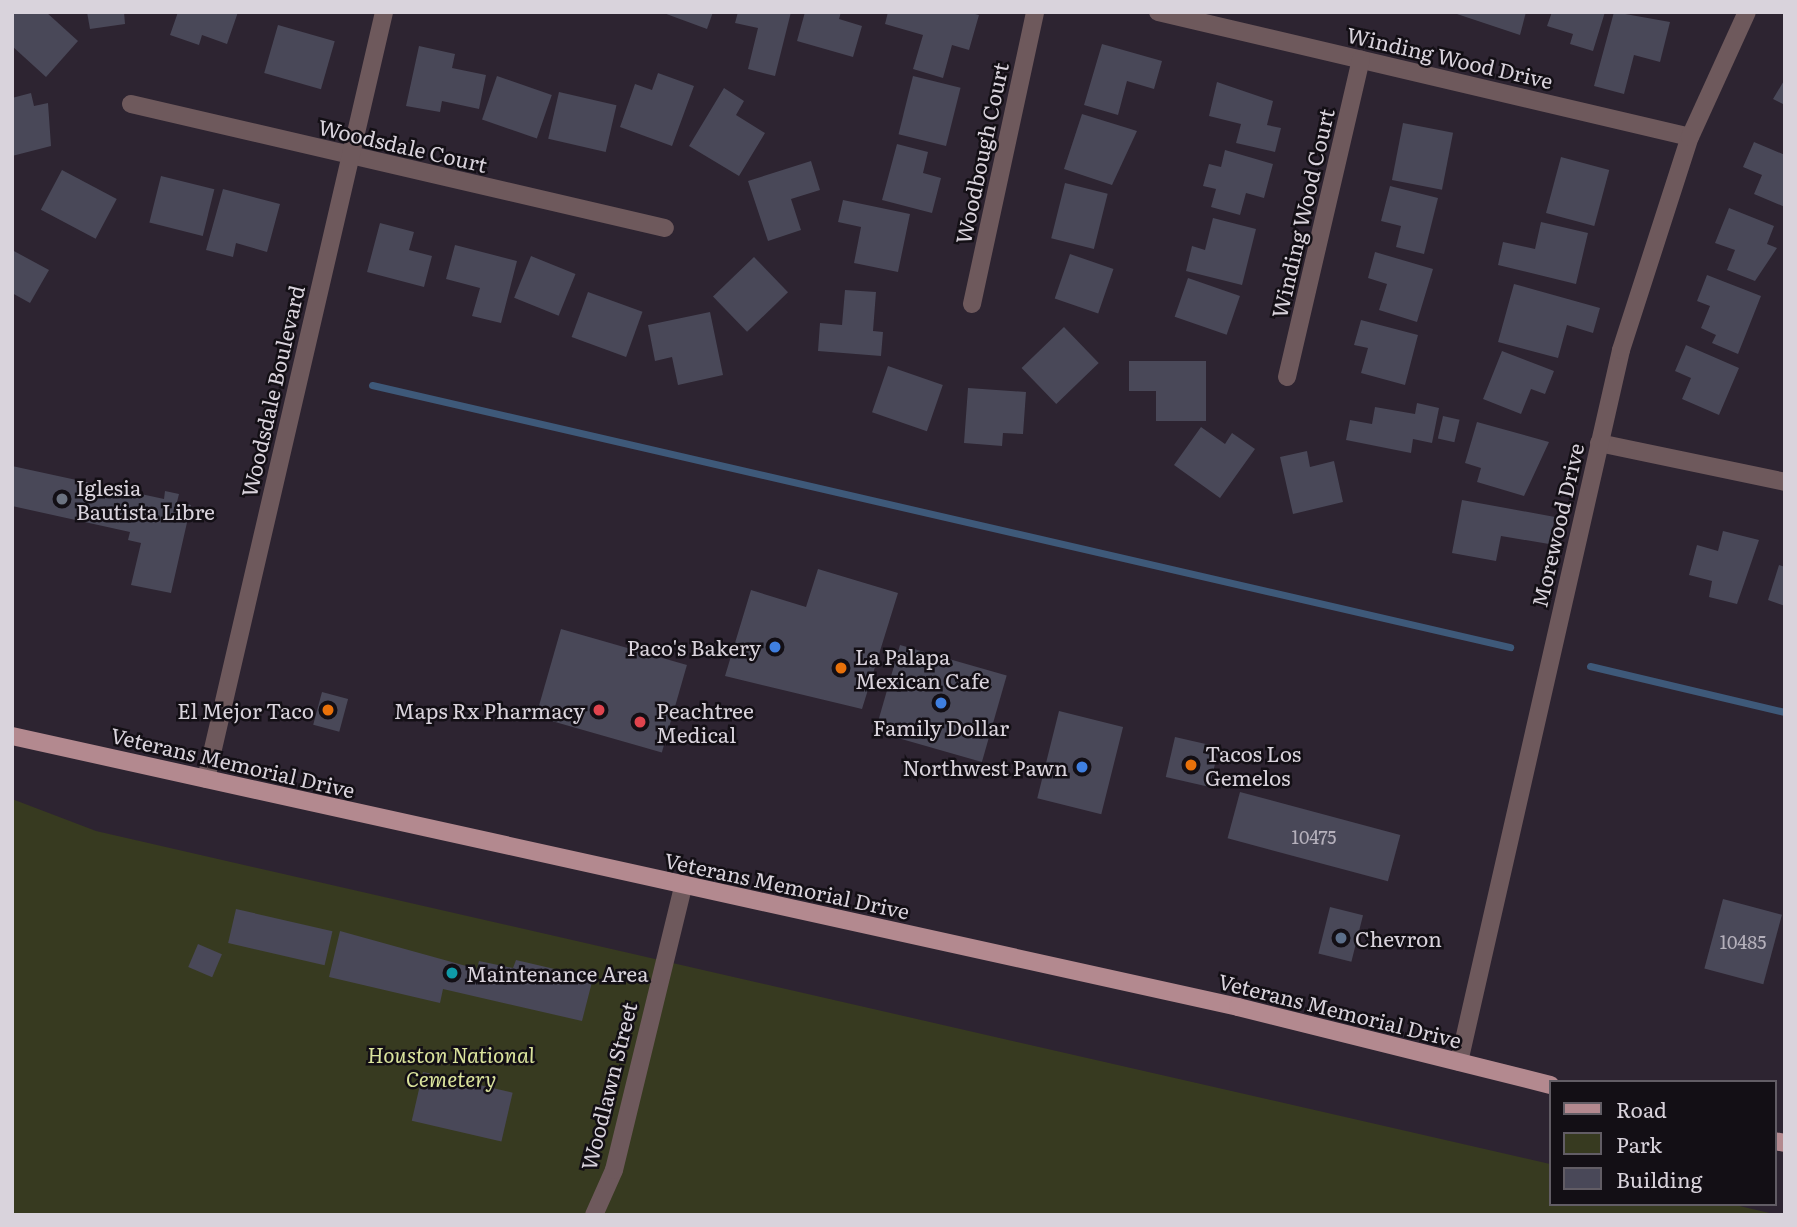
<!DOCTYPE html>
<style>
body{margin:0}
#map{position:relative;width:1797px;height:1227px;overflow:hidden;background:#2d2431;font-family:Literata,serif}
div>[style]{position:absolute}
.green>*{inset:0;background:#373a20}
.stream>*{height:7px;margin:-3.5px;padding:0 3.5px;transform-origin:3.5px;border-radius:3.5px;background:#3e5979}
.building>*{inset:0;background:#494858;transform-origin:0 0}
.minor>*{height:18px;margin:-9px;padding:0 9px;transform-origin:9px;border-radius:9px;background:#6e595c}
.major>*{height:18px;margin:-9px;padding:0 9px;transform-origin:9px;border-radius:9px;background:#b3898f}
.dots>*{width:19px;height:19px;translate:-50% -50%;box-sizing:border-box;border:4px solid #130f15;border-radius:50%}
span{translate:-50% -50%;white-space:nowrap;text-align:center;line-height:1.15;-webkit-text-stroke:5px #130f15;paint-order:stroke}
.number-label{font-size:18px;color:#b5b0bb}
.number-label span{-webkit-text-stroke-width:0}
.street-label{font-size:21px;color:#d9d3dc}
.poi-label{font-size:21px;color:#d9d3dc}
.left{translate:0 -50%;text-align:left}
.right{translate:-100% -50%;text-align:right}
.park-label{font-size:21px;color:#dae39c;font-style:italic}
.frame{position:absolute;inset:0;border:14px solid #d9d3dc;pointer-events:none}
.legend{position:absolute;left:1549px;top:1080px;width:228px;height:126px;box-sizing:border-box;background:#130f15;border:2px solid #625d65;margin:0;padding:9px 12px;list-style:none;font-size:21px;color:#d9d3dc}
.legend li{display:flex;align-items:center;gap:14px;height:35px}
.legend b{width:35px;border:2px solid #625d65}
</style>
<div id="map">
<div class="green">
<div style="clip-path:polygon(12px 799px,96px 831px,1550px 1164px,1550px 1204px,1731px 1204px,1778px 1215px,12px 1215px)"></div>
</div>
<div class="stream">
<div style="left:372px;top:385px;width:1168px;rotate:12.97deg"></div>
<div style="left:1590px;top:666px;width:200px;rotate:13.3deg"></div>
</div>
<div class="building">
<div style="clip-path:polygon(14px 12px,46px 12px,78px 41px,46px 77px,12px 46px)"></div>
<div style="clip-path:polygon(87px 12px,124px 12px,125px 24px,90px 29px)"></div>
<div style="clip-path:polygon(178px 12px,238px 12px,227px 44px,202px 35px,199px 45px,170px 35px)"></div>
<div style="clip-path:polygon(661px 12px,713px 12px,707px 29px)"></div>
<div style="clip-path:polygon(738px 12px,791px 12px,775px 76px,748px 69px,758px 28px,735px 23px)"></div>
<div style="clip-path:polygon(805px 12px,841px 12px,839px 19px,862px 26px,853px 57px,797px 41px)"></div>
<div style="clip-path:polygon(888px 12px,968px 12px,979px 15px,969px 50px,952px 45px,943px 78px,913px 69px,923px 35px,885px 24px)"></div>
<div style="clip-path:polygon(1451px 12px,1526px 12px,1520px 35px)"></div>
<div style="clip-path:polygon(1552px 12px,1605px 12px,1593px 51px,1570px 44px,1573px 34px,1547px 26px)"></div>
<div style="clip-path:polygon(1614px 12px,1670px 22px,1660px 62px,1634px 55px,1624px 94px,1594px 86px)"></div>
<div style="left:278px;top:25px;width:59px;height:50px;rotate:16deg"></div>
<div style="clip-path:polygon(1102px 44px,1162px 61px,1154px 89px,1127px 81px,1118px 115px,1084px 105px)"></div>
<div style="clip-path:polygon(419px 46px,455px 54px,452px 68px,486px 75px,479px 109px,442px 101px,440px 112px,406px 106px)"></div>
<div style="clip-path:polygon(658px 73px,694px 86px,672px 146px,620px 127px,635px 84px,652px 90px)"></div>
<div style="left:497px;top:76px;width:58px;height:46px;rotate:19deg"></div>
<div style="left:913px;top:76px;width:49px;height:60px;rotate:14deg"></div>
<div style="clip-path:polygon(1785px 79px,1785px 105px,1773px 99px)"></div>
<div style="clip-path:polygon(1217px 82px,1273px 101px,1267px 125px,1281px 128px,1275px 152px,1236px 143px,1241px 124px,1209px 116px)"></div>
<div style="clip-path:polygon(724px 88px,744px 101px,736px 115px,765px 133px,739px 176px,689px 146px)"></div>
<div style="left:559px;top:92px;width:59px;height:48px;rotate:13deg"></div>
<div style="clip-path:polygon(31px 93px,34px 106px,48px 103px,51px 146px,12px 156px,12px 98px)"></div>
<div style="clip-path:polygon(1082px 114px,1137px 131px,1112px 185px,1064px 169px)"></div>
<div style="left:1403px;top:123px;width:51px;height:58px;rotate:11deg"></div>
<div style="clip-path:polygon(1754px 142px,1785px 155px,1785px 207px,1754px 194px,1762px 175px,1743px 167px)"></div>
<div style="clip-path:polygon(897px 144px,928px 152px,923px 173px,941px 178px,932px 213px,882px 200px)"></div>
<div style="clip-path:polygon(1225px 150px,1273px 164px,1264px 198px,1246px 193px,1240px 215px,1211px 207px,1216px 189px,1203px 186px,1209px 164px,1221px 167px)"></div>
<div style="left:1561px;top:157px;width:50px;height:58px;rotate:15deg"></div>
<div style="clip-path:polygon(811px 161px,820px 190px,791px 199px,801px 230px,768px 241px,748px 181px)"></div>
<div style="left:62px;top:170px;width:62px;height:45px;rotate:28deg"></div>
<div style="left:161px;top:176px;width:55px;height:48px;rotate:14deg"></div>
<div style="left:1065px;top:183px;width:44px;height:57px;rotate:14deg"></div>
<div style="clip-path:polygon(1390px 186px,1438px 198px,1424px 254px,1396px 247px,1401px 226px,1381px 221px)"></div>
<div style="clip-path:polygon(223px 189px,280px 204px,267px 252px,236px 243px,233px 257px,206px 250px)"></div>
<div style="clip-path:polygon(843px 200px,910px 214px,898px 272px,854px 263px,861px 227px,838px 222px)"></div>
<div style="clip-path:polygon(1729px 208px,1774px 226px,1767px 244px,1777px 248px,1755px 281px,1727px 270px,1735px 250px,1715px 243px)"></div>
<div style="clip-path:polygon(1213px 218px,1256px 229px,1242px 285px,1186px 271px,1192px 246px,1205px 250px)"></div>
<div style="clip-path:polygon(1541px 222px,1588px 233px,1576px 284px,1498px 265px,1503px 242px,1535px 249px)"></div>
<div style="clip-path:polygon(380px 223px,414px 232px,409px 250px,432px 256px,424px 287px,367px 272px)"></div>
<div style="clip-path:polygon(455px 245px,517px 261px,501px 323px,472px 316px,480px 288px,446px 279px)"></div>
<div style="clip-path:polygon(12px 250px,49px 270px,30px 303px,12px 293px)"></div>
<div style="clip-path:polygon(1375px 252px,1433px 269px,1417px 322px,1379px 310px,1387px 284px,1368px 278px)"></div>
<div style="left:1070px;top:254px;width:46px;height:47px;rotate:19deg"></div>
<div style="left:531px;top:256px;width:48px;height:45px;rotate:22deg"></div>
<div style="left:754px;top:257px;width:49px;height:57px;rotate:46deg"></div>
<div style="clip-path:polygon(1707px 275px,1761px 296px,1738px 354px,1712px 343px,1716px 335px,1701px 328px,1710px 306px,1697px 301px)"></div>
<div style="left:1188px;top:278px;width:55px;height:41px;rotate:19deg"></div>
<div style="clip-path:polygon(1514px 284px,1600px 308px,1593px 333px,1567px 325px,1558px 358px,1498px 342px)"></div>
<div style="clip-path:polygon(845px 290px,876px 292px,873px 331px,883px 332px,881px 356px,818px 351px,820px 323px,842px 325px)"></div>
<div style="left:588px;top:292px;width:58px;height:48px;rotate:20deg"></div>
<div style="clip-path:polygon(710px 312px,723px 375px,678px 385px,672px 357px,655px 361px,648px 325px)"></div>
<div style="clip-path:polygon(1361px 320px,1418px 335px,1405px 385px,1361px 373px,1368px 348px,1354px 345px)"></div>
<div style="left:1064px;top:327px;width:50px;height:59px;rotate:46deg"></div>
<div style="clip-path:polygon(1686px 345px,1739px 368px,1719px 415px,1682px 399px,1691px 378px,1675px 371px)"></div>
<div style="clip-path:polygon(1502px 351px,1554px 371px,1545px 394px,1531px 389px,1521px 414px,1483px 399px)"></div>
<div style="clip-path:polygon(1129px 361px,1206px 361px,1206px 421px,1156px 421px,1156px 391px,1129px 391px)"></div>
<div style="left:888px;top:366px;width:58px;height:49px;rotate:19deg"></div>
<div style="clip-path:polygon(968px 388px,1026px 392px,1023px 434px,1003px 433px,1002px 446px,964px 443px)"></div>
<div style="clip-path:polygon(1417px 403px,1439px 408px,1432px 443px,1413px 439px,1411px 453px,1346px 440px,1350px 420px,1372px 424px,1375px 407px,1415px 414px)"></div>
<div style="left:1443px;top:416px;width:17px;height:23px;rotate:13deg"></div>
<div style="clip-path:polygon(1477px 422px,1549px 442px,1524px 496px,1477px 482px,1481px 468px,1465px 463px)"></div>
<div style="clip-path:polygon(1201px 427px,1225px 444px,1232px 433px,1255px 449px,1220px 498px,1174px 465px)"></div>
<div style="clip-path:polygon(1307px 451px,1310px 467px,1334px 461px,1343px 502px,1293px 514px,1280px 457px)"></div>
<div style="clip-path:polygon(12px 466px,164px 499px,165px 491px,179px 494px,177px 502px,191px 505px,171px 593px,131px 585px,141px 543px,128px 540px,130px 532px,12px 506px)"></div>
<div style="clip-path:polygon(1462px 500px,1555px 517px,1549px 544px,1501px 536px,1496px 561px,1452px 553px)"></div>
<div style="clip-path:polygon(1723px 531px,1759px 540px,1737px 604px,1709px 597px,1712px 581px,1689px 575px,1697px 545px,1718px 551px)"></div>
<div style="clip-path:polygon(1779px 565px,1785px 567px,1785px 606px,1768px 600px)"></div>
<div style="clip-path:polygon(818px 569px,898px 593px,862px 709px,725px 676px,751px 590px,806px 607px)"></div>
<div style="left:561px;top:629px;width:131px;height:91px;rotate:16deg"></div>
<div style="left:900px;top:645px;width:111px;height:90px;rotate:16deg"></div>
<div style="left:322px;top:692px;width:27px;height:34px;rotate:15deg"></div>
<div style="left:1059px;top:711px;width:66px;height:90px;rotate:14deg"></div>
<div style="left:1175px;top:737px;width:45px;height:41px;rotate:13deg"></div>
<div style="left:1240px;top:792px;width:166px;height:48px;rotate:15deg"></div>
<div style="left:1723px;top:899px;width:61px;height:72px;rotate:15deg"></div>
<div style="left:1330px;top:907px;width:34px;height:48px;rotate:14deg"></div>
<div style="left:236px;top:909px;width:99px;height:35px;rotate:13deg"></div>
<div style="clip-path:polygon(340px 931px,477px 969px,479px 961px,513px 968px,516px 960px,593px 978px,582px 1021px,443px 989px,440px 1003px,329px 977px)"></div>
<div style="left:198px;top:944px;width:26px;height:25px;rotate:23deg"></div>
<div style="left:423px;top:1072px;width:92px;height:50px;rotate:13deg"></div>
</div>
<div class="minor">
<div style="left:1158px;top:12px;width:546px;rotate:13.22deg"></div>
<div style="left:131px;top:104px;width:548px;rotate:13.07deg"></div>
<div style="left:972px;top:304px;width:299px;rotate:-77.8deg"></div>
<div style="left:1287px;top:377px;width:326px;rotate:-76.9deg"></div>
<div style="left:1599px;top:443px;width:190px;rotate:11.8deg"></div>
<div style="left:206px;top:779px;width:787px;rotate:-76.93deg"></div>
<div style="left:1459px;top:1062px;width:730px;rotate:-77.18deg"></div>
<div style="left:1621px;top:350px;width:224px;rotate:-72.1deg"></div>
<div style="left:1690px;top:137px;width:137px;rotate:-65.5deg"></div>
<div style="left:594px;top:1215px;width:49px;rotate:-66deg"></div>
<div style="left:614px;top:1170px;width:292px;rotate:-76.3deg"></div>
</div>
<div class="major">
<div style="left:12px;top:736px;width:1256px;rotate:12.46deg"></div>
<div style="left:1238px;top:1007px;width:322px;rotate:14deg"></div>
<div style="left:1774px;top:1141px;width:11px;rotate:10deg"></div>
</div>
<div class="dots">
<div style="left:62px;top:499px;background:#6b7280"></div>
<div style="left:775px;top:647px;background:#3f7fe0"></div>
<div style="left:841px;top:668px;background:#e8710a"></div>
<div style="left:941px;top:703px;background:#3f7fe0"></div>
<div style="left:328px;top:710px;background:#e8710a"></div>
<div style="left:599px;top:710px;background:#e0444e"></div>
<div style="left:640px;top:722px;background:#e0444e"></div>
<div style="left:1191px;top:765px;background:#e8710a"></div>
<div style="left:1082px;top:767px;background:#3f7fe0"></div>
<div style="left:1341px;top:938px;background:#5c6f8a"></div>
<div style="left:452px;top:973px;background:#0f9aa8"></div>
</div>
<div class="number-label">
<span style="left:1314px;top:837px">10475</span>
<span style="left:1743px;top:942px">10485</span>
</div>
<div class="street-label">
<span style="left:1450px;top:57px;rotate:13deg">Winding Wood Drive</span>
<span style="left:403px;top:145px;rotate:13deg">Woodsdale Court</span>
<span style="left:981px;top:153px;rotate:-78deg">Woodbough Court</span>
<span style="left:1302px;top:213px;rotate:-77deg">Winding Wood Court</span>
<span style="left:272px;top:391px;rotate:-77deg">Woodsdale Boulevard</span>
<span style="left:1557px;top:525px;rotate:-77deg">Morewood Drive</span>
<span style="left:233px;top:762px;rotate:13deg">Veterans Memorial Drive</span>
<span style="left:787px;top:885px;rotate:12deg">Veterans Memorial Drive</span>
<span style="left:1340px;top:1010px;rotate:14deg">Veterans Memorial Drive</span>
<span style="left:608px;top:1086px;rotate:-76deg">Woodlawn Street</span>
</div>
<div class="poi-label">
<span class="left" style="left:76px;top:499px">Iglesia<br>Bautista Libre</span>
<span class="right" style="left:761px;top:647px">Paco's Bakery</span>
<span class="left" style="left:855px;top:668px">La Palapa<br>Mexican Cafe</span>
<span class="right" style="left:314px;top:710px">El Mejor Taco</span>
<span class="right" style="left:585px;top:710px">Maps Rx Pharmacy</span>
<span class="left" style="left:656px;top:722px">Peachtree<br>Medical</span>
<span style="left:941px;top:727px">Family Dollar</span>
<span class="left" style="left:1205px;top:765px">Tacos Los<br>Gemelos</span>
<span class="right" style="left:1068px;top:767px">Northwest Pawn</span>
<span class="left" style="left:1355px;top:938px">Chevron</span>
<span class="left" style="left:466px;top:973px">Maintenance Area</span>
</div>
<div class="park-label">
<span style="left:451px;top:1066px">Houston National<br>Cemetery</span>
</div>
<div class="frame"></div>
<ul class="legend">
<li><b style="height:9px;background:#b3898f"></b>Road</li>
<li><b style="height:19px;background:#373a20"></b>Park</li>
<li><b style="height:19px;background:#494858"></b>Building</li>
</ul>
</div>
